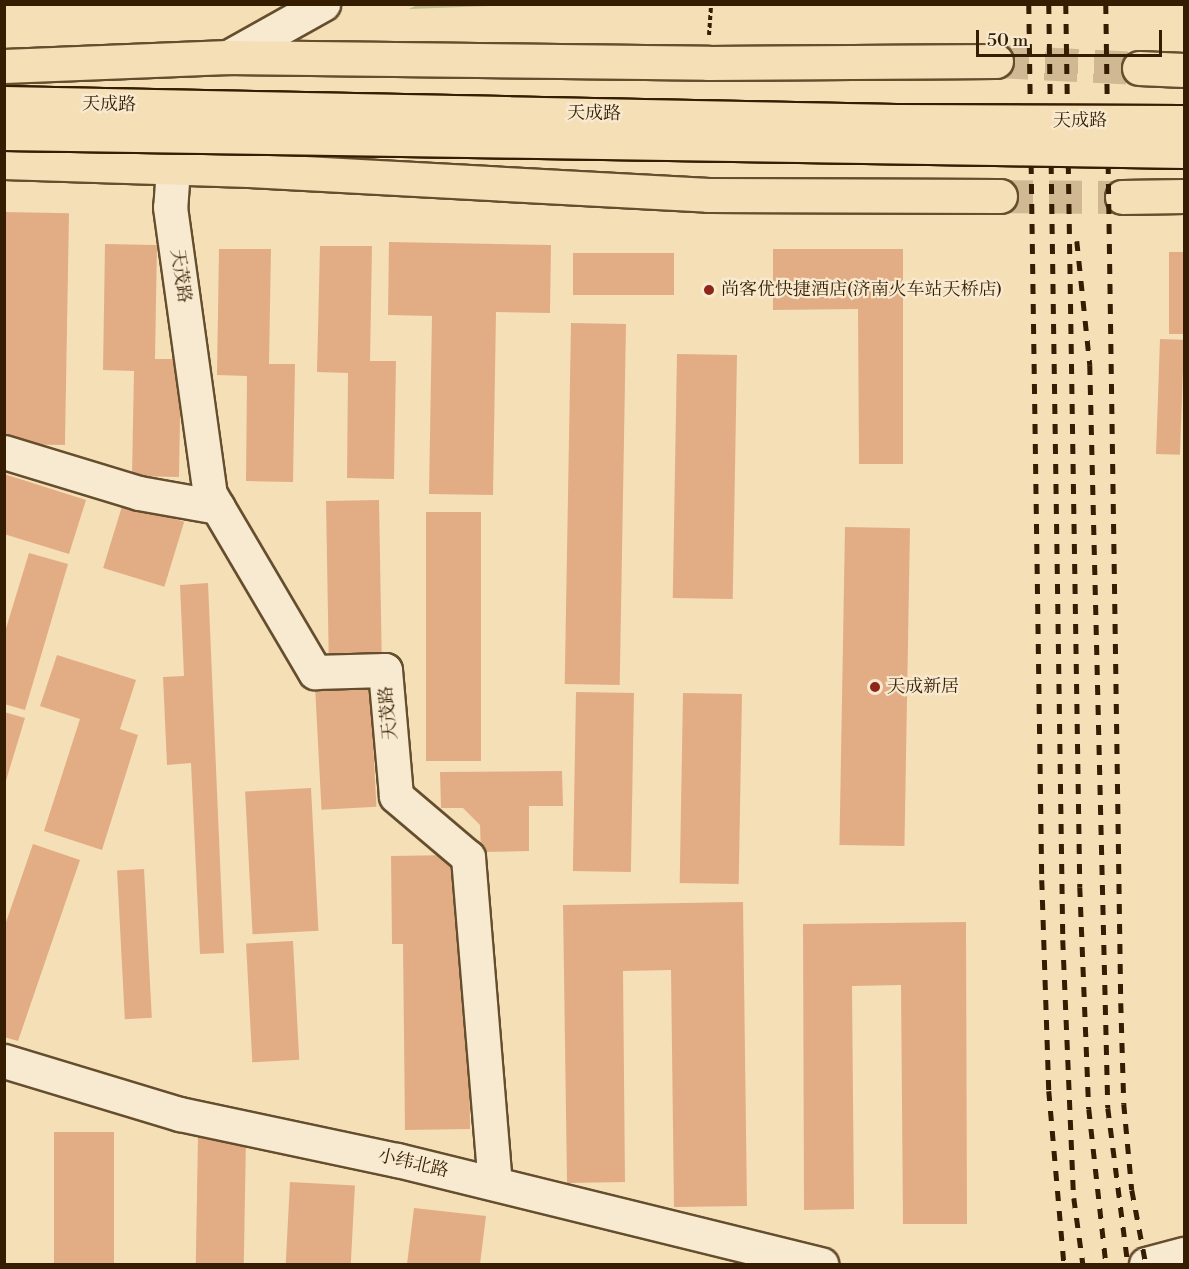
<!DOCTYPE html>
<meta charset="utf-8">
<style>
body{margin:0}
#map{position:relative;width:1189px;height:1269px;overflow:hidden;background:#f5dfb6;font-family:"Libre Bodoni","Noto Serif SC",serif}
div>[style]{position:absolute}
.green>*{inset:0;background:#c1c08b}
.building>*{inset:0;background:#e2ad85;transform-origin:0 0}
.major-tunnel>*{height:33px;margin-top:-16.5px;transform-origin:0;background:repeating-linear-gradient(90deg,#cfb892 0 33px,transparent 0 49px)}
.path>*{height:4px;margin-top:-2px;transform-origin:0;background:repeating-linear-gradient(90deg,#351d01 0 4.5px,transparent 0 7.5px)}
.roads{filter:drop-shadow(2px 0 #654e2e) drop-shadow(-2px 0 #654e2e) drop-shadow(0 2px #654e2e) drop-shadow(0 -2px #654e2e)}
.minor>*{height:33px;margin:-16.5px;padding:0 16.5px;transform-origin:16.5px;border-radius:16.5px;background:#f8ead0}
.major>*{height:33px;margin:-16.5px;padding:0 16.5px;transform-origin:16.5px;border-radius:16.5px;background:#f5dfb6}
.rail>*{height:4.5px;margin-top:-2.25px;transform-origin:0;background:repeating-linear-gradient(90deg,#351d01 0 10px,transparent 0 20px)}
.bridges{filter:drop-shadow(2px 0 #351d01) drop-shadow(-2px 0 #351d01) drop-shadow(0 2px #351d01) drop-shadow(0 -2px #351d01)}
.highway-bridge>*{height:33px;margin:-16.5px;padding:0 16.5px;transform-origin:16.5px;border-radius:16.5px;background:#f5dfb6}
.dots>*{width:16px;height:16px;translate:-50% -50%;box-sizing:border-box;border:3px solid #f8ead0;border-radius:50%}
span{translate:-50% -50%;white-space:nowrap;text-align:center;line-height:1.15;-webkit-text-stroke:4.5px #f8ead0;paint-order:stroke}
.street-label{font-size:18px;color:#351d01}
.poi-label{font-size:18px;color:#351d01}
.left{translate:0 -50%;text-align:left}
.frame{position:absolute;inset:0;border:6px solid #351d01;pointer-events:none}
.scale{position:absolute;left:976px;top:30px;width:186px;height:27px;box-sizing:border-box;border:3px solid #351d01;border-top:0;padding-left:8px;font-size:18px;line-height:21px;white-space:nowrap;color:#351d01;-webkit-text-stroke:4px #f8ead0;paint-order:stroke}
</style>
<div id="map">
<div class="green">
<div style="clip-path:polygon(419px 4px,514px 4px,514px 5px,409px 9px)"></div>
</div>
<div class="building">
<div style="left:4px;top:212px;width:65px;height:232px;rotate:1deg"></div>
<div style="clip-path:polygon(389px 242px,551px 245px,550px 313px,496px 312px,493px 495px,429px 494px,432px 316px,388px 315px)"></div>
<div style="clip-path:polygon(105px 244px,157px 245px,155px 359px,181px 359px,179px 477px,132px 476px,134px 371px,103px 370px)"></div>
<div style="clip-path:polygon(320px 246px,372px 246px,370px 361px,396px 361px,394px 479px,347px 478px,348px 373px,317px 372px)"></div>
<div style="clip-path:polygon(219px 249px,271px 249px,269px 364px,295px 364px,293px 482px,246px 481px,247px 376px,217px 375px)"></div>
<div style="clip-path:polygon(773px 249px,903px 249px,903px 464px,859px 464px,858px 309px,773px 310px)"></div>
<div style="left:1169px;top:252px;width:15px;height:82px"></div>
<div style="left:674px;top:253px;width:42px;height:101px;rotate:90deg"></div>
<div style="left:571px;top:323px;width:55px;height:361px;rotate:1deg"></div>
<div style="left:1160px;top:339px;width:24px;height:115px;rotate:2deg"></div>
<div style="left:677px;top:354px;width:60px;height:244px;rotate:1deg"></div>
<div style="clip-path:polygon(4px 474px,86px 500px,69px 554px,4px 534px)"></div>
<div style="left:379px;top:500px;width:162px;height:53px;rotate:89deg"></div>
<div style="left:123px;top:503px;width:64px;height:68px;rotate:17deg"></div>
<div style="left:426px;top:512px;width:55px;height:249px"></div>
<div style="left:845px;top:527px;width:65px;height:318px;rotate:1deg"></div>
<div style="clip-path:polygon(29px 553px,68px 564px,25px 710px,4px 704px,4px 635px)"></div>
<div style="clip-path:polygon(208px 583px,224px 953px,200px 954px,191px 763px,167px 765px,163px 677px,184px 676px,180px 585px)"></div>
<div style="clip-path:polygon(57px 655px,136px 680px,120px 729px,138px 735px,102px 850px,44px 831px,80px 719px,40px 706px)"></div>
<div style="left:370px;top:684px;width:123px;height:55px;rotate:87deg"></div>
<div style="left:576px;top:692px;width:58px;height:179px;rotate:1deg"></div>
<div style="left:683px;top:693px;width:59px;height:190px;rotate:1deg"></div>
<div style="clip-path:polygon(4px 712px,25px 718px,5px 784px,4px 784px)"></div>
<div style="clip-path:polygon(562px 771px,563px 806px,529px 806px,529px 851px,481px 852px,480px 825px,463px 808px,441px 808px,440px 772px)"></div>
<div style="left:311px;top:788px;width:143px;height:66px;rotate:87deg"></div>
<div style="clip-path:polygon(33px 844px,80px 860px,18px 1041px,4px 1037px,4px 928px)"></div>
<div style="clip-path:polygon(454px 855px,454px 918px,468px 918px,470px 1129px,405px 1130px,403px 944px,392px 944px,391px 856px)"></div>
<div style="left:144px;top:869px;width:149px;height:27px;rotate:87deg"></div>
<div style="clip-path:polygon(743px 902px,747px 1206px,674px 1207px,671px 970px,623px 971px,625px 1182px,567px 1183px,563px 905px)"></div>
<div style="clip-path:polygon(966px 922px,967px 1224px,903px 1224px,901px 985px,852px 986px,854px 1209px,804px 1210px,803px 924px)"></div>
<div style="left:293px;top:941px;width:119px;height:47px;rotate:87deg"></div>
<div style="left:54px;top:1132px;width:60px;height:132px"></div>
<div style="left:198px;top:1136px;width:48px;height:128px;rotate:1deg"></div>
<div style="left:290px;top:1182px;width:65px;height:82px;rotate:3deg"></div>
<div style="clip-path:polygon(414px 1208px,486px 1216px,480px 1264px,407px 1264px)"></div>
</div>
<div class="major-tunnel">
<div style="left:996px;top:61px;width:143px;rotate:2.8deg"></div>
<div style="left:1000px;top:196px;width:122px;rotate:0.5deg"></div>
</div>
<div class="path">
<div style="left:709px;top:35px;width:31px;rotate:-86deg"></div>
</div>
<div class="roads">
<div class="minor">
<div style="left:228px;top:57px;width:109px;rotate:-29.2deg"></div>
<div style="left:173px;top:168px;width:39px;rotate:94deg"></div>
<div style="left:170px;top:207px;width:290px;rotate:82.1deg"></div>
<div style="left:210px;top:494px;width:207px;rotate:59.5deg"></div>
<div style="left:315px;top:672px;width:70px;rotate:-1.6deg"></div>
<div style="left:385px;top:670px;width:126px;rotate:85deg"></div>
<div style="left:396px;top:796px;width:94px;rotate:40.3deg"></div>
<div style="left:468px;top:857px;width:327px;rotate:85.3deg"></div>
<div style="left:4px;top:452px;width:141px;rotate:16.9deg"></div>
<div style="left:139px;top:493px;width:80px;rotate:10deg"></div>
<div style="left:4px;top:1061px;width:184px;rotate:16.8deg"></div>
<div style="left:180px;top:1114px;width:222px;rotate:12deg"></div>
<div style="left:397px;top:1160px;width:437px;rotate:13.8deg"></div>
<div style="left:1146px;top:1264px;width:39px;rotate:-15deg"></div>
</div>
<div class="major">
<div style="left:4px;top:66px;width:224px;rotate:-2.3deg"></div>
<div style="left:228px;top:57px;width:480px;rotate:0.7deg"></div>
<div style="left:708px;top:63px;width:288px;rotate:-0.4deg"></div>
<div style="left:1139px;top:68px;width:45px;rotate:2.5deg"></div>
<div style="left:4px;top:162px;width:245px;rotate:1.9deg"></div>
<div style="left:249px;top:170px;width:460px;rotate:3.1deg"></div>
<div style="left:708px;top:195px;width:292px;rotate:0.2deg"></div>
<div style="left:1122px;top:197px;width:62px;rotate:-0.9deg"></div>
</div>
</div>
<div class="rail">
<div style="left:1029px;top:4px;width:876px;rotate:89.15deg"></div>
<div style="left:1042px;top:880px;width:211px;rotate:88.1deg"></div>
<div style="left:1049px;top:1091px;width:174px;rotate:85deg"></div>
<div style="left:1049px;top:4px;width:936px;rotate:89.14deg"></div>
<div style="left:1063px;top:940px;width:258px;rotate:87.6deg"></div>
<div style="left:1074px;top:1198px;width:67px;rotate:82.2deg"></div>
<div style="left:1066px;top:4px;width:883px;rotate:89.09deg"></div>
<div style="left:1080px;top:887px;width:222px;rotate:87.7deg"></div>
<div style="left:1089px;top:1109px;width:156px;rotate:83.7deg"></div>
<div style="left:1106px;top:4px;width:999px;rotate:89.14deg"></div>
<div style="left:1121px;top:1003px;width:101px;rotate:88.3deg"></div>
<div style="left:1124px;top:1104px;width:86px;rotate:84.7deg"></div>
<div style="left:1132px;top:1190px;width:75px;rotate:79.3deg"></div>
<div style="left:1077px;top:241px;width:125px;rotate:84deg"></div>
<div style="left:1090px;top:365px;width:743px;rotate:88.61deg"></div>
<div style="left:1108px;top:1108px;width:157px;rotate:82.7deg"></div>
</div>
<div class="bridges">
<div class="highway-bridge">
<div style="left:4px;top:103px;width:892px;rotate:1.16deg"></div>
<div style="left:896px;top:121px;width:288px;rotate:0.2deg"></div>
<div style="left:4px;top:133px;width:1180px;rotate:0.87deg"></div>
</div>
</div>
<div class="dots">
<div style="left:709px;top:290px;background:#8f2418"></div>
<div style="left:875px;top:687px;background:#8f2418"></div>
</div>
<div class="street-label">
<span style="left:109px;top:105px;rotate:1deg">天成路</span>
<span style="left:594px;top:114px;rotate:1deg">天成路</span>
<span style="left:1080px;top:121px">天成路</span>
<span style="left:180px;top:276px;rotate:82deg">天茂路</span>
<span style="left:389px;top:713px;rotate:-95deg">天茂路</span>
<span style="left:413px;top:1164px;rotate:13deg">小纬北路</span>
</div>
<div class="poi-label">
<span class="left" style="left:721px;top:290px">尚客优快捷酒店(济南火车站天桥店)</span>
<span class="left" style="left:887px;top:687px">天成新居</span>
</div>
<div class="frame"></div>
<div class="scale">50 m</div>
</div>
